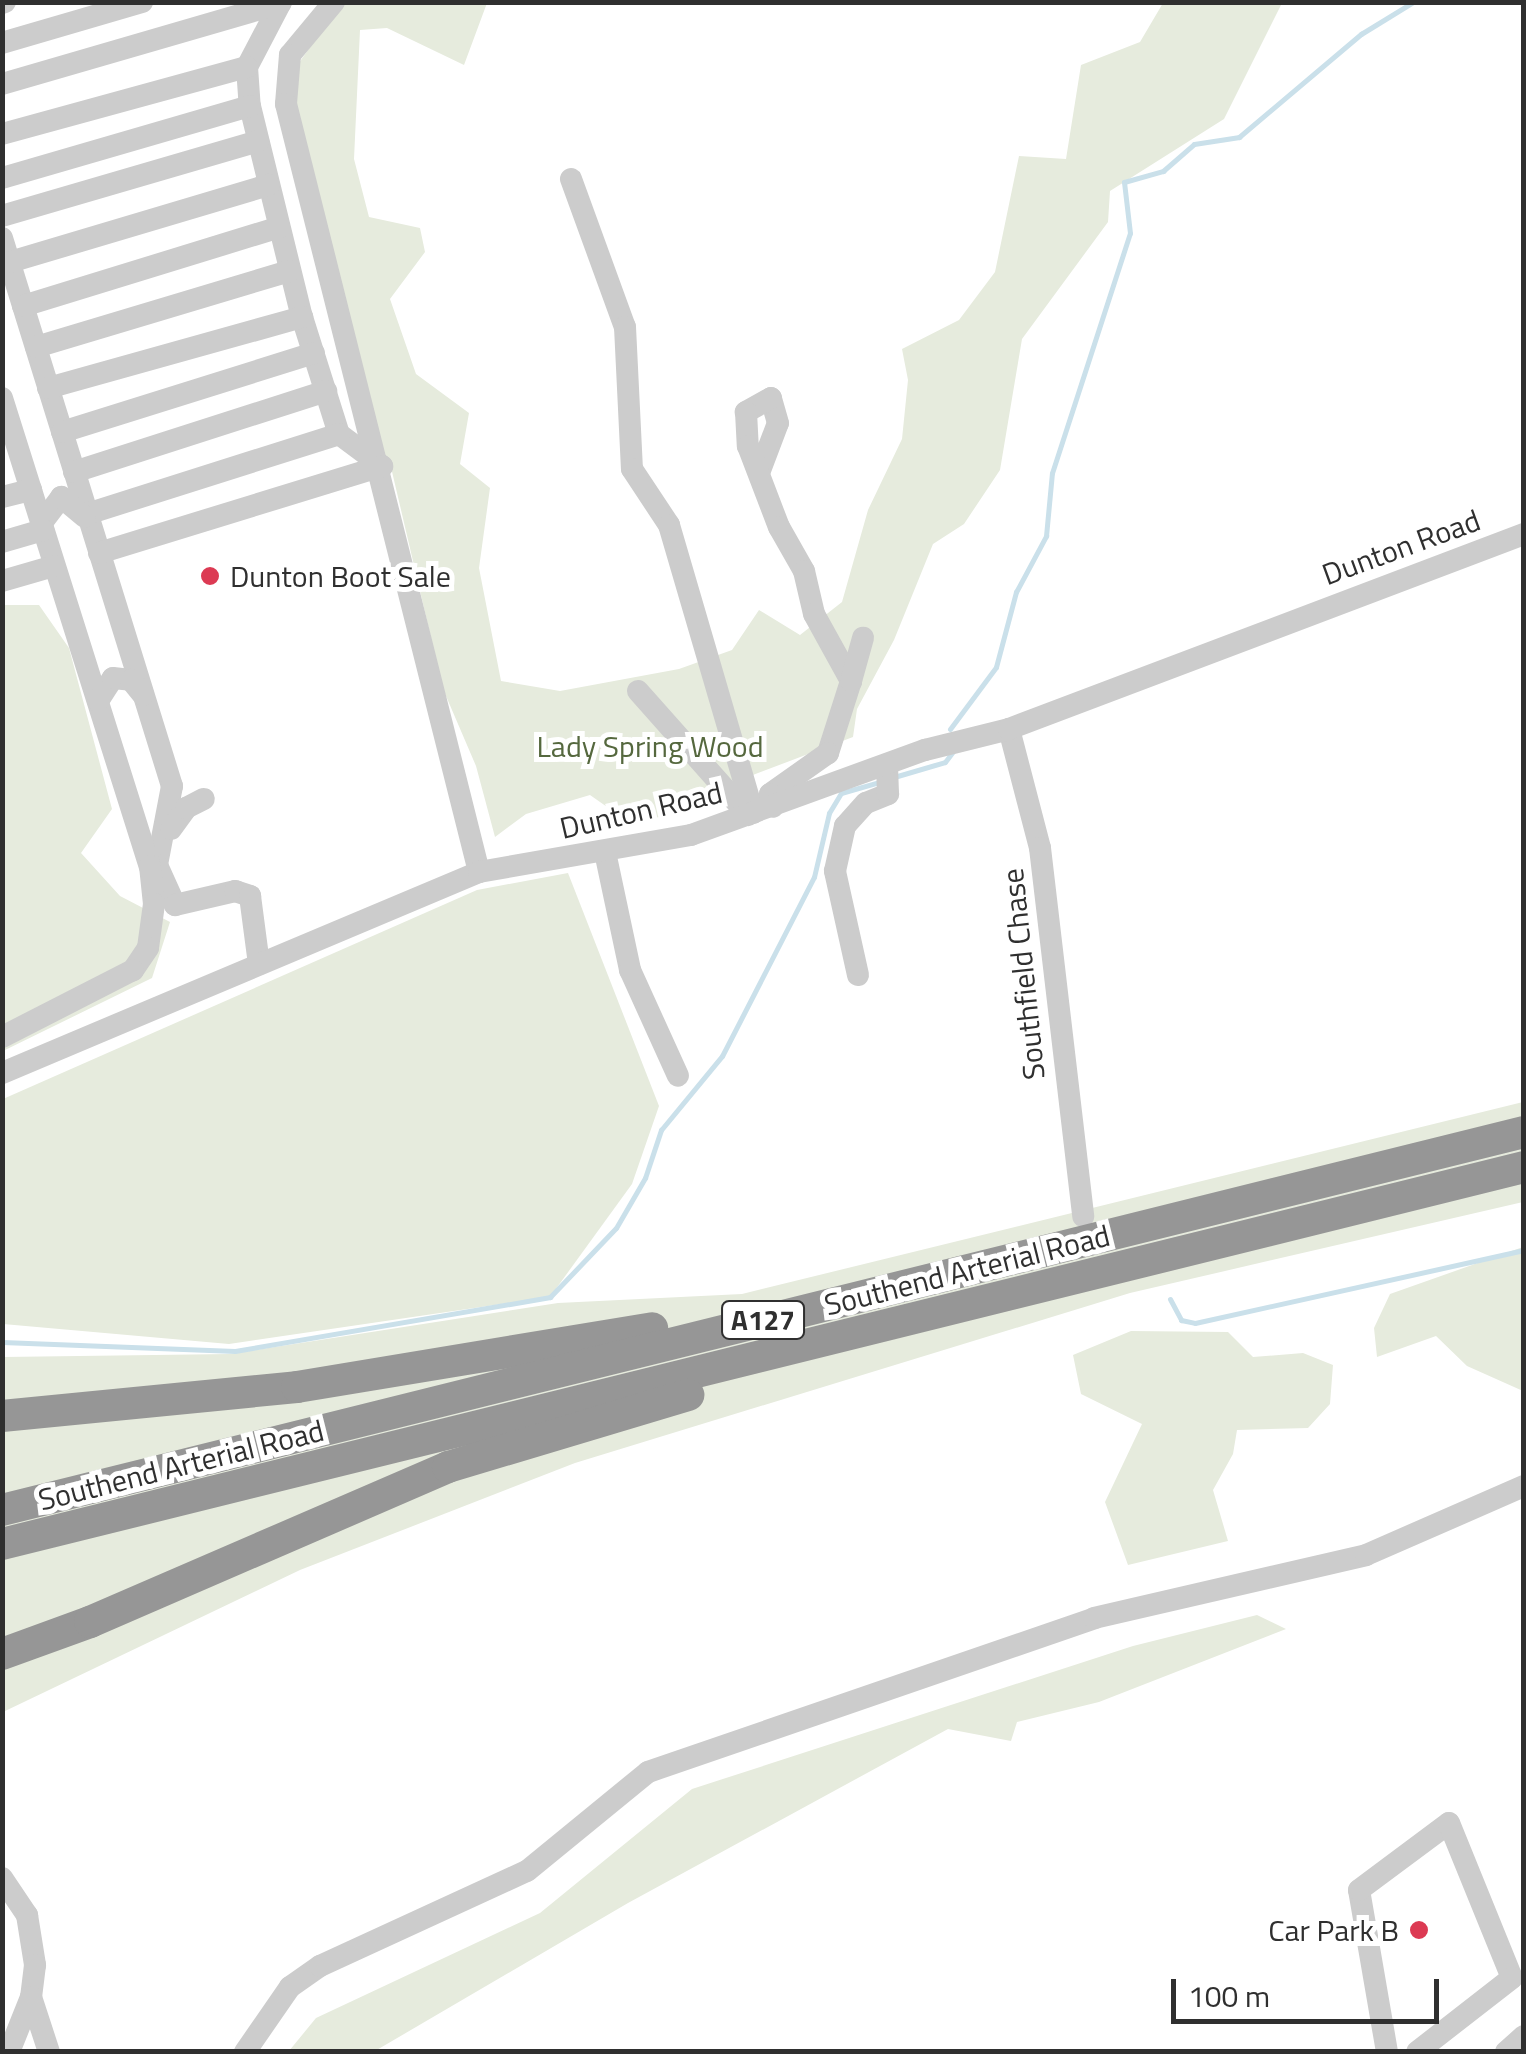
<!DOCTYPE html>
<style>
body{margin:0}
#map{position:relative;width:1526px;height:2054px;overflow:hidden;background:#fff;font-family:"Titillium Web",sans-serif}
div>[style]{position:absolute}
.green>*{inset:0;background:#e6ebdd}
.stream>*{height:5px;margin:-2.5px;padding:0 2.5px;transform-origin:2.5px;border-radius:2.5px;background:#cae0ea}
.minor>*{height:22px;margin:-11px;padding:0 11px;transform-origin:11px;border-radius:11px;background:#ccc}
.highway>*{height:32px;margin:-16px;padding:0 16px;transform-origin:16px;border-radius:16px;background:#969696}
.dots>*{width:28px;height:28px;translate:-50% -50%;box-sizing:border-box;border:5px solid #fff;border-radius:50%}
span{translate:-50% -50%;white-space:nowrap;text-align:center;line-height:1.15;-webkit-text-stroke:10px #fff;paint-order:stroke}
.shield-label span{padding:2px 8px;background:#fff;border:2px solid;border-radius:8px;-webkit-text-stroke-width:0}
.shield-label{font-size:28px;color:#2f2f2f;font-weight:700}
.street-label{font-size:30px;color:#2f2f2f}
.poi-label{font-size:30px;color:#2f2f2f}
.left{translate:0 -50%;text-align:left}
.right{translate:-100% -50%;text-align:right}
.park-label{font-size:30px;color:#55683e}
.frame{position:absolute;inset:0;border:5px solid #2f2f2f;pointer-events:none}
.scale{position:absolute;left:1171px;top:1979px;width:268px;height:45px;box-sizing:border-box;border:5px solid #2f2f2f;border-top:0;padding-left:12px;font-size:30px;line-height:35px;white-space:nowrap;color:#2f2f2f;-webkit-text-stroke:8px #fff;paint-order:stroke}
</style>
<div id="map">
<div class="green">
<div style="clip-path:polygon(342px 3px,487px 3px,464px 65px,387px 28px,360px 30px,354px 159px,369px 217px,420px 228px,425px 252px,390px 299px,416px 374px,469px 413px,460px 464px,490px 488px,479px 568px,501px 681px,560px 691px,679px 669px,732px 650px,759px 610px,800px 635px,842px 602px,868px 510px,902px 439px,908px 380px,902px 349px,959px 320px,995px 272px,1019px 156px,1066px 159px,1081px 65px,1140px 42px,1163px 3px,1282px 3px,1224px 119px,1110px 191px,1108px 222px,1022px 339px,1000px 470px,964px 524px,933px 544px,894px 640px,857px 709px,853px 737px,716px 789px,709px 807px,630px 823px,590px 795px,526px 814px,495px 837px,476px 766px,443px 689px,390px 463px,378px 450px,293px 93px,298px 64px)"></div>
<div style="clip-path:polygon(2px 605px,39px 605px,69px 648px,112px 809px,81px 853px,120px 896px,170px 922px,152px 978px,3px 1051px)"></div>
<div style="clip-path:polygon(568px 873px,659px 1106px,632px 1184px,550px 1297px,229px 1344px,3px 1324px,3px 1099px,477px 890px)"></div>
<div style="clip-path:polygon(1523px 1102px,1523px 1202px,1130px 1293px,575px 1463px,300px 1570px,3px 1712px,3px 1357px,230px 1354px,558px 1303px,742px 1294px)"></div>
<div style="clip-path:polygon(1523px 1247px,1523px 1391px,1467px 1366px,1436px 1336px,1377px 1357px,1374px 1328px,1390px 1294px)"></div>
<div style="clip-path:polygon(1131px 1331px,1228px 1332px,1253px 1357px,1303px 1353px,1333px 1365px,1330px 1404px,1308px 1428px,1237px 1430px,1233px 1454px,1213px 1490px,1228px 1541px,1128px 1565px,1105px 1502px,1142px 1424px,1081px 1394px,1073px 1355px)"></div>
<div style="clip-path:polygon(1257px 1615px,1286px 1629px,1099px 1702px,1017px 1722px,1011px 1741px,948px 1729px,628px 1903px,375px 2051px,289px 2051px,316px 2018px,540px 1913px,692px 1789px,1133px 1646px)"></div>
</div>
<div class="stream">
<div style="left:950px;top:729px;width:77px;rotate:-53.4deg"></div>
<div style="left:996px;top:667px;width:78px;rotate:-75.1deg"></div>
<div style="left:1016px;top:592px;width:64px;rotate:-61.8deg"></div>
<div style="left:1046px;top:536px;width:63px;rotate:-84.6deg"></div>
<div style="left:1052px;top:473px;width:252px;rotate:-72deg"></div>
<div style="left:1130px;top:233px;width:51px;rotate:-96.7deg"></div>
<div style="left:1124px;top:182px;width:41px;rotate:-15.8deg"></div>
<div style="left:1163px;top:171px;width:41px;rotate:-41.1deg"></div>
<div style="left:1194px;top:144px;width:46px;rotate:-8.8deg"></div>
<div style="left:1239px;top:137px;width:160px;rotate:-40.2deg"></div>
<div style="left:1361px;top:34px;width:61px;rotate:-31.6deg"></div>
<div style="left:894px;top:777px;width:53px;rotate:-16.4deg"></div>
<div style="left:945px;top:762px;width:15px;rotate:-53deg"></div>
<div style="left:1170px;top:1299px;width:24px;rotate:62deg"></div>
<div style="left:1181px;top:1320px;width:14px;rotate:12deg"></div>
<div style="left:1195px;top:1323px;width:337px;rotate:-12.5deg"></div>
<div style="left:2px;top:1342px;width:233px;rotate:2.2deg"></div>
<div style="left:235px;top:1351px;width:320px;rotate:-9.7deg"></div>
<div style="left:550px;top:1297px;width:95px;rotate:-46.3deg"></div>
<div style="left:616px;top:1228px;width:58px;rotate:-59.9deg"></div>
<div style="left:645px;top:1178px;width:51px;rotate:-71.6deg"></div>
<div style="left:661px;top:1130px;width:96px;rotate:-50.5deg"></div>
<div style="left:722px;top:1056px;width:201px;rotate:-62.8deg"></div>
<div style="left:814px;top:877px;width:66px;rotate:-76.8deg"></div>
<div style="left:829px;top:813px;width:23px;rotate:-59deg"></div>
<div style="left:841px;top:793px;width:44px;rotate:-15.9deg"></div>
</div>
<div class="minor">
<div style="left:281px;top:2px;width:73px;rotate:117.6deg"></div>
<div style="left:247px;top:67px;width:39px;rotate:86deg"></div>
<div style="left:250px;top:106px;width:217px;rotate:76.2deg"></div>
<div style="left:302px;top:317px;width:123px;rotate:72.5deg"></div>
<div style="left:339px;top:434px;width:54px;rotate:36.7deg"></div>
<div style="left:334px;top:2px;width:69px;rotate:129.7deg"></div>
<div style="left:290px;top:55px;width:49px;rotate:94.7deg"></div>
<div style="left:286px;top:104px;width:792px;rotate:75.89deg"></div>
<div style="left:2px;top:3px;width:3px;rotate:-18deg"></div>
<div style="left:2px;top:43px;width:146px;rotate:-16.3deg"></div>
<div style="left:2px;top:84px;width:290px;rotate:-16.2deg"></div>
<div style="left:2px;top:134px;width:254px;rotate:-15.3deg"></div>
<div style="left:2px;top:178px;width:258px;rotate:-16.2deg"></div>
<div style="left:571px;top:179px;width:158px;rotate:70deg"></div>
<div style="left:625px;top:327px;width:142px;rotate:87.2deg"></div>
<div style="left:632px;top:469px;width:67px;rotate:56.5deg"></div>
<div style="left:669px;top:525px;width:300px;rotate:73.7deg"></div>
<div style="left:2px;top:216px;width:267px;rotate:-16.3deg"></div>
<div style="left:2px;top:238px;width:574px;rotate:72.77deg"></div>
<div style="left:172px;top:786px;width:80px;rotate:100.8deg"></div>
<div style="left:157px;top:865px;width:44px;rotate:65.8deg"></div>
<div style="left:175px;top:905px;width:62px;rotate:-13.1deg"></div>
<div style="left:235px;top:891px;width:16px;rotate:18deg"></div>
<div style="left:250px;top:896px;width:69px;rotate:82.5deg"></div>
<div style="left:10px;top:262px;width:270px;rotate:-16.6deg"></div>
<div style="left:23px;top:306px;width:268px;rotate:-17.1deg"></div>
<div style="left:36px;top:347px;width:265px;rotate:-16.7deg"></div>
<div style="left:48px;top:388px;width:264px;rotate:-15.6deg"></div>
<div style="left:2px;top:398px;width:491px;rotate:72.5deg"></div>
<div style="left:150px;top:866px;width:38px;rotate:84deg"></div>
<div style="left:154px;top:904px;width:44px;rotate:97.8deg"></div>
<div style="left:148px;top:948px;width:27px;rotate:124deg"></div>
<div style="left:133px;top:970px;width:147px;rotate:152.9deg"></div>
<div style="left:62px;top:432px;width:264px;rotate:-17.4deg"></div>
<div style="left:74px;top:472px;width:265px;rotate:-17.8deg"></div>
<div style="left:759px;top:473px;width:53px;rotate:-69.2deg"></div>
<div style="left:778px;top:423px;width:26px;rotate:-106deg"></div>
<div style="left:771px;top:398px;width:29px;rotate:151deg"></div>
<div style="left:746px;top:412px;width:34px;rotate:87deg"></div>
<div style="left:748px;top:446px;width:87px;rotate:69.1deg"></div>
<div style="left:779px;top:527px;width:51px;rotate:60.4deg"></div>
<div style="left:804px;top:571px;width:44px;rotate:76.9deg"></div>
<div style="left:814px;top:614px;width:77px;rotate:61.1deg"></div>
<div style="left:851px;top:681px;width:76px;rotate:107.7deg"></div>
<div style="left:828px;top:753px;width:71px;rotate:144.7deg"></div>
<div style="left:770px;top:794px;width:13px;rotate:77deg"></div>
<div style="left:2px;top:497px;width:30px;rotate:-14deg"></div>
<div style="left:87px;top:514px;width:264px;rotate:-17.6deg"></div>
<div style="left:41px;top:524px;width:34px;rotate:-53deg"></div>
<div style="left:61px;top:497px;width:31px;rotate:40deg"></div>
<div style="left:2px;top:542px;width:43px;rotate:-16.3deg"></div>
<div style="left:99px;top:553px;width:296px;rotate:-17.1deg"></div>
<div style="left:2px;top:581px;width:54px;rotate:-16.1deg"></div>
<div style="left:851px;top:681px;width:45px;rotate:-74.4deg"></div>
<div style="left:638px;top:691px;width:166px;rotate:48.4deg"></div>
<div style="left:98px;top:701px;width:27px;rotate:-57deg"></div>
<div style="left:113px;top:678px;width:18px;rotate:6deg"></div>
<div style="left:131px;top:680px;width:19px;rotate:51deg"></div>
<div style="left:1009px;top:729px;width:123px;rotate:75.4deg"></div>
<div style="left:1040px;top:848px;width:371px;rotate:83.3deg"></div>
<div style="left:171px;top:829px;width:26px;rotate:-54deg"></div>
<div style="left:186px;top:808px;width:20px;rotate:-27deg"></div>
<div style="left:605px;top:852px;width:121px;rotate:78deg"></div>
<div style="left:630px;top:970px;width:116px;rotate:65.6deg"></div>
<div style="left:858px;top:975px;width:107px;rotate:-102.5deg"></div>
<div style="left:835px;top:871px;width:46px;rotate:-77.5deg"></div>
<div style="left:845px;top:826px;width:31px;rotate:-48deg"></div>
<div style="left:866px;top:803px;width:24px;rotate:-22deg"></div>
<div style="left:888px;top:794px;width:28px;rotate:-92deg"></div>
<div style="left:2px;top:1073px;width:518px;rotate:-22.85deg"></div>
<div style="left:479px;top:872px;width:215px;rotate:-9.9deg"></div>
<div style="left:691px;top:835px;width:249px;rotate:-20deg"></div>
<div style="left:925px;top:750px;width:87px;rotate:-14deg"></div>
<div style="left:1009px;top:729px;width:551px;rotate:-20.74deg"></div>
<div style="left:2px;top:1878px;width:45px;rotate:56deg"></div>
<div style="left:27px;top:1915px;width:51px;rotate:80.9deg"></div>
<div style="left:35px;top:1965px;width:32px;rotate:97deg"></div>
<div style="left:31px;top:1997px;width:59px;rotate:111.8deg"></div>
<div style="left:31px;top:1997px;width:58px;rotate:71.9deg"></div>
<div style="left:245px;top:2052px;width:79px;rotate:-55.3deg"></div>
<div style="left:290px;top:1987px;width:37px;rotate:-35deg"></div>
<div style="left:320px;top:1966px;width:228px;rotate:-24.7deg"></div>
<div style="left:527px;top:1871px;width:156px;rotate:-39.3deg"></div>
<div style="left:648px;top:1772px;width:472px;rotate:-19deg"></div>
<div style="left:1094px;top:1618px;width:279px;rotate:-13deg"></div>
<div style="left:1366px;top:1555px;width:172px;rotate:-23.6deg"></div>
<div style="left:1387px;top:2052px;width:164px;rotate:-99.8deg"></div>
<div style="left:1359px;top:1890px;width:112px;rotate:-36.7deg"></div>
<div style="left:1449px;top:1823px;width:167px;rotate:67.9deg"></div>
<div style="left:1512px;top:1978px;width:120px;rotate:142.1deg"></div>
<div style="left:1506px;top:2052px;width:24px;rotate:-42deg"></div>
</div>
<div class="highway">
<div style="left:2px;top:1416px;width:296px;rotate:-5.6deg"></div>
<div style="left:297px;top:1387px;width:360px;rotate:-9.4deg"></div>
<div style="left:2px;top:1510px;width:1568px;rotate:-13.95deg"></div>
<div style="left:2px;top:1544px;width:1568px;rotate:-13.91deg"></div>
<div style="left:2px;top:1654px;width:94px;rotate:-20deg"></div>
<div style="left:90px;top:1622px;width:390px;rotate:-23.4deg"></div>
<div style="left:448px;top:1467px;width:251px;rotate:-16.7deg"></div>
</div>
<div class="dots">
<div style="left:210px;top:576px;background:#dc3a53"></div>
<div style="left:1419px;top:1930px;background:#dc3a53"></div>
</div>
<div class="shield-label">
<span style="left:763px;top:1320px">A127</span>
</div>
<div class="street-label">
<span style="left:1401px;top:547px;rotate:-20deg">Dunton Road</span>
<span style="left:641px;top:810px;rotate:-13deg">Dunton Road</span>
<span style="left:1023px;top:974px;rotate:-96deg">Southfield Chase</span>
<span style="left:967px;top:1270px;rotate:-14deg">Southend Arterial Road</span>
<span style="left:181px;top:1465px;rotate:-14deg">Southend Arterial Road</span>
</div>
<div class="poi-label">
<span class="left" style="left:230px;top:576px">Dunton Boot Sale</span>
<span class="right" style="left:1399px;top:1930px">Car Park B</span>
</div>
<div class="park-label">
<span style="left:650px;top:746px">Lady Spring Wood</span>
</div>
<div class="frame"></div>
<div class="scale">100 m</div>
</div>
